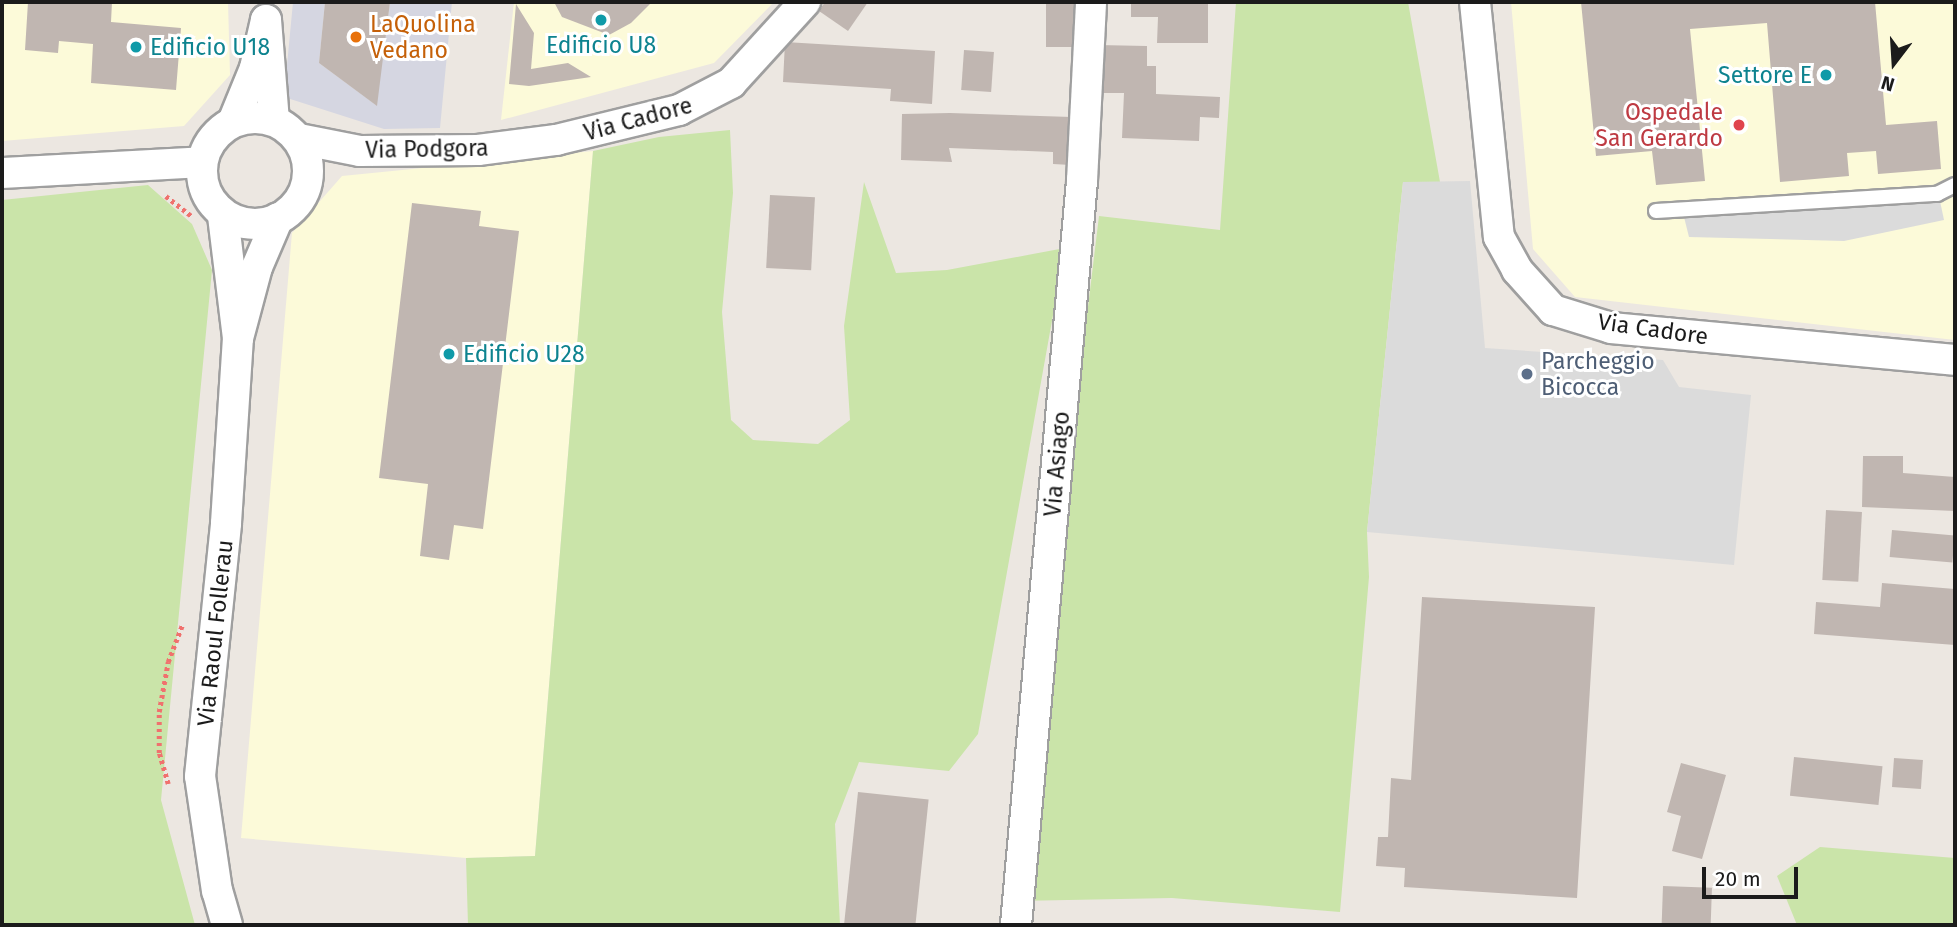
<!DOCTYPE html>
<style>
body{margin:0}
#map{position:relative;width:1957px;height:927px;overflow:hidden;background:#ece7e1;font-family:"Fira Sans",sans-serif}
div>[style]{position:absolute}
.education>*{inset:0;background:#fcfad9}
.grass>*{inset:0;background:#cae4a9}
.parking>*{inset:0;background:#dbdbdb}
.plaza>*{inset:0;background:#d5d6e1}
.building>*{inset:0;background:#c0b6b1;transform-origin:0 0}
.path>*{height:4.5px;margin-top:-2.25px;transform-origin:0;background:repeating-linear-gradient(90deg,#f0716e 0 3.5px,transparent 0 7px)}
.roads{filter:drop-shadow(2px 0 #9f9f9f) drop-shadow(-2px 0 #9f9f9f) drop-shadow(0 2px #9f9f9f) drop-shadow(0 -2px #9f9f9f)}
.lane>*{height:14px;margin:-7px;padding:0 7px;transform-origin:7px;border-radius:7px;background:#fff}
.street>*{height:30px;margin:-15px;padding:0 15px;transform-origin:15px;border-radius:15px;background:#fff}
.street>.ring{margin:-15px;padding:0;box-sizing:content-box;background:none;border:30px solid #fff;border-radius:50%}
.dots>*{width:19px;height:19px;translate:-50% -50%;box-sizing:border-box;border:4px solid #fff;border-radius:50%}
span{translate:-50% -50%;white-space:nowrap;text-align:center;line-height:1.15;-webkit-text-stroke:6px #fff;paint-order:stroke}
.food-label{font-size:23px;color:#c56008}
.left{translate:0 -50%;text-align:left}
.culture-label{font-size:23px;color:#0d838f}
.right{translate:-100% -50%;text-align:right}
.health-label{font-size:23px;color:#be3a42}
.street-label{font-size:23px;color:#1b1b1b}
.service-label{font-size:23px;color:#4e5e75}
.frame{position:absolute;inset:0;border:4px solid #1b1b1b;pointer-events:none}
.north{position:absolute;left:1859px;top:28px;width:70px;height:70px;-webkit-text-stroke:5px #fff;paint-order:stroke;rotate:197deg;font-size:19px;font-weight:700;line-height:28px;text-align:center;color:#1b1b1b}
.north::after{content:'';display:block;margin:auto;width:24px;height:32px;background:#1b1b1b;clip-path:polygon(50% 0,100% 100%,50% 72%,0 100%)}
.scale{position:absolute;left:1702px;top:867px;width:96px;height:32px;box-sizing:border-box;border:4px solid #1b1b1b;border-top:0;padding-left:9px;font-size:21px;line-height:24px;white-space:nowrap;color:#1b1b1b;-webkit-text-stroke:5px #fff;paint-order:stroke}
</style>
<div id="map">
<div class="education">
<div style="clip-path:polygon(2px 2px,228px 2px,230px 75px,184px 126px,2px 141px)"></div>
<div style="clip-path:polygon(514px 2px,774px 2px,714px 63px,501px 120px)"></div>
<div style="clip-path:polygon(1511px 2px,1955px 2px,1955px 340px,1575px 297px,1533px 249px)"></div>
<div style="clip-path:polygon(593px 151px,535px 856px,466px 858px,241px 838px,292px 233px,342px 176px)"></div>
</div>
<div class="grass">
<div style="clip-path:polygon(1236px 2px,1408px 2px,1440px 182px,1403px 182px,1367px 532px,1369px 577px,1340px 912px,1172px 898px,1016px 901px,1099px 216px,1220px 230px)"></div>
<div style="clip-path:polygon(730px 130px,733px 193px,722px 312px,731px 420px,753px 440px,818px 444px,850px 420px,844px 326px,864px 182px,896px 273px,947px 270px,1065px 248px,978px 734px,949px 771px,859px 762px,835px 824px,840px 925px,468px 925px,466px 858px,535px 856px,593px 151px,659px 137px)"></div>
<div style="clip-path:polygon(148px 185px,192px 224px,212px 270px,161px 800px,195px 925px,2px 925px,2px 200px)"></div>
<div style="clip-path:polygon(1820px 847px,1955px 858px,1955px 925px,1797px 925px,1777px 876px)"></div>
</div>
<div class="parking">
<div style="clip-path:polygon(1470px 181px,1485px 348px,1663px 360px,1679px 387px,1751px 395px,1734px 565px,1367px 532px,1403px 182px)"></div>
<div style="clip-path:polygon(1940px 201px,1944px 220px,1844px 241px,1689px 237px,1684px 217px)"></div>
</div>
<div class="plaza">
<div style="clip-path:polygon(293px 2px,325px 2px,319px 63px,376px 105px,390px 2px,452px 2px,440px 128px,384px 129px,284px 97px)"></div>
</div>
<div class="building">
<div style="clip-path:polygon(28px 2px,112px 2px,111px 22px,181px 28px,176px 90px,91px 83px,93px 44px,59px 41px,58px 53px,25px 50px)"></div>
<div style="clip-path:polygon(325px 2px,390px 2px,377px 106px,319px 63px)"></div>
<div style="clip-path:polygon(554px 2px,652px 2px,631px 23px,609px 35px,562px 17px)"></div>
<div style="clip-path:polygon(825px 2px,868px 2px,848px 31px,819px 11px)"></div>
<div style="clip-path:polygon(1131px 2px,1208px 2px,1208px 43px,1157px 43px,1158px 17px,1131px 17px)"></div>
<div style="clip-path:polygon(1581px 2px,1875px 2px,1886px 125px,1937px 121px,1941px 169px,1878px 174px,1876px 151px,1847px 153px,1849px 176px,1780px 182px,1767px 23px,1690px 29px,1705px 181px,1656px 185px,1652px 151px,1596px 156px)"></div>
<div style="clip-path:polygon(516px 4px,534px 33px,531px 69px,568px 63px,591px 77px,529px 86px,509px 84px)"></div>
<div style="left:1046px;top:4px;width:33px;height:43px"></div>
<div style="clip-path:polygon(785px 42px,935px 51px,932px 104px,890px 101px,891px 89px,783px 82px)"></div>
<div style="clip-path:polygon(1098px 45px,1147px 46px,1147px 66px,1156px 66px,1156px 94px,1220px 97px,1219px 118px,1200px 117px,1199px 141px,1122px 138px,1124px 93px,1096px 93px)"></div>
<div style="left:964px;top:50px;width:30px;height:40px;rotate:4deg"></div>
<div style="clip-path:polygon(950px 113px,1072px 117px,1071px 165px,1053px 164px,1053px 152px,949px 148px,952px 162px,901px 160px,902px 114px)"></div>
<div style="left:770px;top:195px;width:45px;height:73px;rotate:3deg"></div>
<div style="clip-path:polygon(412px 203px,481px 211px,479px 226px,519px 231px,483px 529px,454px 525px,449px 560px,420px 556px,428px 484px,379px 478px)"></div>
<div style="clip-path:polygon(1863px 456px,1903px 456px,1903px 473px,1955px 477px,1955px 511px,1862px 507px)"></div>
<div style="left:1826px;top:510px;width:36px;height:70px;rotate:3deg"></div>
<div style="left:1892px;top:530px;width:63px;height:27px;rotate:5deg"></div>
<div style="clip-path:polygon(1882px 583px,1955px 589px,1955px 645px,1814px 634px,1816px 602px,1880px 607px)"></div>
<div style="clip-path:polygon(1422px 597px,1595px 607px,1577px 898px,1404px 887px,1405px 868px,1376px 866px,1378px 837px,1388px 837px,1391px 778px,1411px 780px)"></div>
<div style="left:1794px;top:757px;width:89px;height:39px;rotate:6deg"></div>
<div style="left:1894px;top:758px;width:29px;height:29px;rotate:4deg"></div>
<div style="clip-path:polygon(1681px 763px,1726px 775px,1702px 859px,1672px 851px,1681px 816px,1667px 812px)"></div>
<div style="left:858px;top:792px;width:71px;height:134px;rotate:6deg"></div>
<div style="left:1663px;top:886px;width:49px;height:39px;rotate:2deg"></div>
</div>
<div class="path">
<div style="left:166px;top:196px;width:34px;rotate:38deg"></div>
<div style="left:168px;top:784px;width:32px;rotate:-106deg"></div>
<div style="left:159px;top:753px;width:41px;rotate:-90deg"></div>
<div style="left:159px;top:712px;width:51px;rotate:-79.8deg"></div>
<div style="left:168px;top:662px;width:39px;rotate:-69deg"></div>
</div>
<div class="roads">
<div class="lane">
<div style="left:1656px;top:211px;width:282px;rotate:-3.5deg"></div>
<div style="left:1937px;top:194px;width:20px;rotate:-27deg"></div>
</div>
<div class="street">
<div style="left:1475px;top:2px;width:236px;rotate:84.2deg"></div>
<div style="left:1499px;top:237px;width:38px;rotate:61deg"></div>
<div style="left:1517px;top:270px;width:54px;rotate:48deg"></div>
<div style="left:1553px;top:310px;width:61px;rotate:17.2deg"></div>
<div style="left:1611px;top:328px;width:345px;rotate:5.3deg"></div>
<div class="ring" style="left:202px;top:118px;width:76px;height:76px"></div>
<div style="left:233px;top:122px;width:58px;rotate:-67.8deg"></div>
<div style="left:255px;top:68px;width:49px;rotate:-77.1deg"></div>
<div style="left:266px;top:20px;width:101px;rotate:85.5deg"></div>
<div style="left:299px;top:139px;width:62px;rotate:11.1deg"></div>
<div style="left:360px;top:151px;width:118px;rotate:-0.5deg"></div>
<div style="left:478px;top:150px;width:79px;rotate:-7.3deg"></div>
<div style="left:556px;top:140px;width:127px;rotate:-13.7deg"></div>
<div style="left:679px;top:110px;width:59px;rotate:-27.4deg"></div>
<div style="left:731px;top:83px;width:110px;rotate:-47.6deg"></div>
<div style="left:2px;top:173px;width:200px;rotate:-3.1deg"></div>
<div style="left:223px;top:216px;width:123px;rotate:83deg"></div>
<div style="left:238px;top:338px;width:73px;rotate:-75deg"></div>
<div style="left:257px;top:267px;width:53px;rotate:-66.8deg"></div>
<div style="left:227px;top:925px;width:35px;rotate:-106deg"></div>
<div style="left:217px;top:891px;width:116px;rotate:-98.4deg"></div>
<div style="left:200px;top:776px;width:254px;rotate:-84.1deg"></div>
<div style="left:226px;top:523px;width:185px;rotate:-86.3deg"></div>
<div style="left:1016px;top:925px;width:747px;rotate:-84.93deg"></div>
<div style="left:1082px;top:181px;width:179px;rotate:-87.1deg"></div>
</div>
</div>
<div class="dots">
<div style="left:601px;top:20px;background:#0f9aa8"></div>
<div style="left:356px;top:37px;background:#e8710a"></div>
<div style="left:136px;top:47px;background:#0f9aa8"></div>
<div style="left:1826px;top:75px;background:#0f9aa8"></div>
<div style="left:1739px;top:125px;background:#e0444e"></div>
<div style="left:449px;top:354px;background:#0f9aa8"></div>
<div style="left:1527px;top:374px;background:#5c6f8a"></div>
</div>
<div class="food-label">
<span class="left" style="left:370px;top:37px">LaQuolina<br>Vedano</span>
</div>
<div class="culture-label">
<span style="left:601px;top:45px">Edificio U8</span>
<span class="left" style="left:150px;top:47px">Edificio U18</span>
<span class="right" style="left:1812px;top:75px">Settore E</span>
<span class="left" style="left:463px;top:354px">Edificio U28</span>
</div>
<div class="health-label">
<span class="right" style="left:1723px;top:125px">Ospedale<br>San Gerardo</span>
</div>
<div class="street-label">
<span style="left:638px;top:119px;rotate:-15deg">Via Cadore</span>
<span style="left:427px;top:149px;rotate:-1deg">Via Podgora</span>
<span style="left:1653px;top:329px;rotate:8deg">Via Cadore</span>
<span style="left:1057px;top:464px;rotate:-85deg">Via Asiago</span>
<span style="left:215px;top:633px;rotate:-84deg">Via Raoul Follerau</span>
</div>
<div class="service-label">
<span class="left" style="left:1541px;top:374px">Parcheggio<br>Bicocca</span>
</div>
<div class="frame"></div>
<div class="north">N</div>
<div class="scale">20 m</div>
</div>
